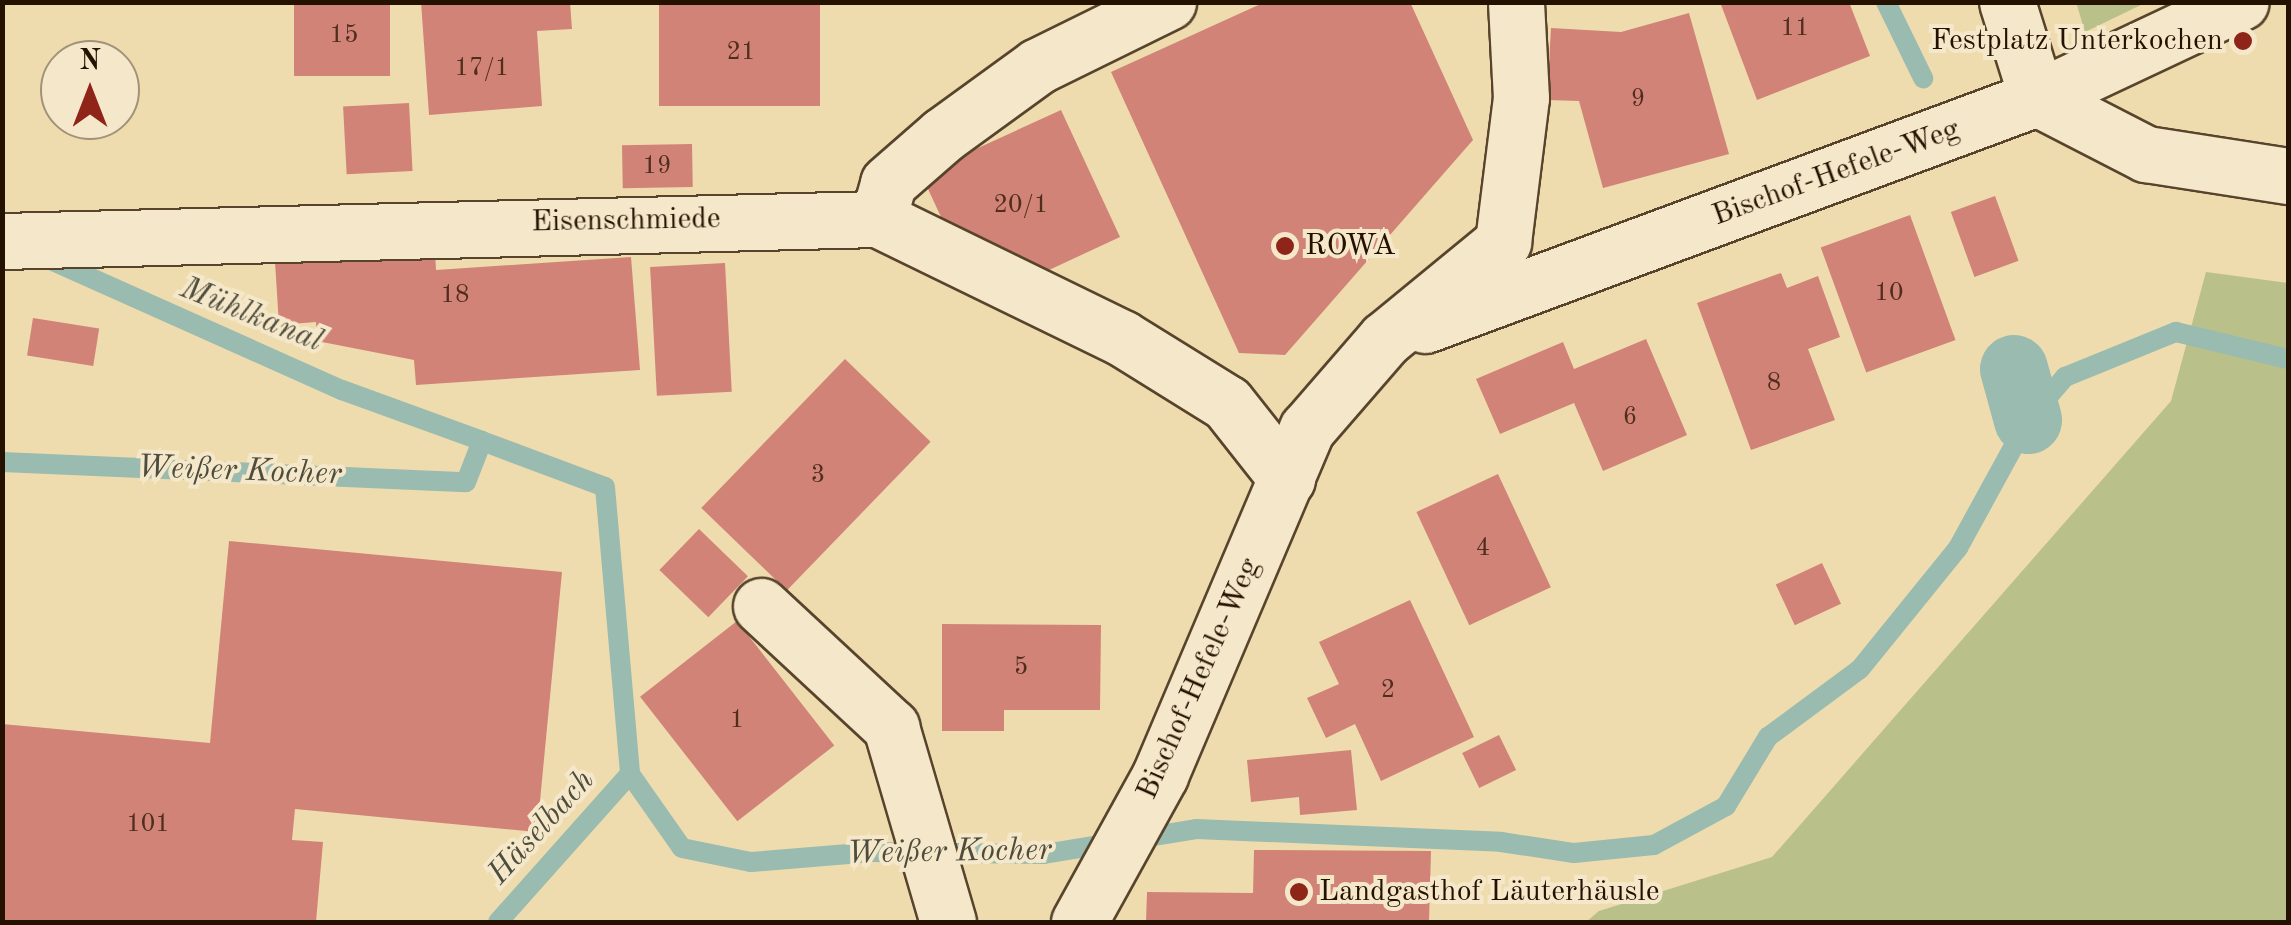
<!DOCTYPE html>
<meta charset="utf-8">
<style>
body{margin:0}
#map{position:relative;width:2291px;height:925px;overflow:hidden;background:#efdcae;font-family:"Old Standard TT",serif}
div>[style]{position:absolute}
.green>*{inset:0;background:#b9c08a}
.stream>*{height:20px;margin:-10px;padding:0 10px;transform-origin:10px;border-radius:10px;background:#9abbaf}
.canal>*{height:68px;margin:-34px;padding:0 34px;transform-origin:34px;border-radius:34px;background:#9abbaf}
.building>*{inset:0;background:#d18378;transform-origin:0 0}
.roads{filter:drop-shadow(2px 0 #58442c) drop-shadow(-2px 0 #58442c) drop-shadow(0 2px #58442c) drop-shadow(0 -2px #58442c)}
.minor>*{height:55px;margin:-27.5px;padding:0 27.5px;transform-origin:27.5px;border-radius:27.5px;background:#f5e8ca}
.dots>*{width:28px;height:28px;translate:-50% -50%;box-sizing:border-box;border:5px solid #f5e8ca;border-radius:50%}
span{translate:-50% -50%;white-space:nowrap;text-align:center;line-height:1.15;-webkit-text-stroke:8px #f5e8ca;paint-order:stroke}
.number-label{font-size:25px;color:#502e1e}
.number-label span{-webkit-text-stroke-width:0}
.poi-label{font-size:30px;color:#251100}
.right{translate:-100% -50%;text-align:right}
.left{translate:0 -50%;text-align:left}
.street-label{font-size:30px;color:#251100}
.water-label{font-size:32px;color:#4e4c3d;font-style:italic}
.frame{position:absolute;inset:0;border:5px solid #251100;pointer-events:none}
.north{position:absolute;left:40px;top:40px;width:100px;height:100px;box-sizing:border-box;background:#f5e8ca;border:2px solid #a29279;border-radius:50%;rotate:0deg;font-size:28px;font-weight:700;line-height:40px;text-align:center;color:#251100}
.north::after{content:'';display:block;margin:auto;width:35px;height:45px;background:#8f2418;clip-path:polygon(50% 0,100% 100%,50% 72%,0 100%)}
</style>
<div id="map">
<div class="green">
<div style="clip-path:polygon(2076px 2px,2145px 2px,2145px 3px,2085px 32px)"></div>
<div style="clip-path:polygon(2206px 272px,2288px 283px,2288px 922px,1586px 922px,1599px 911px,1772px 857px,2171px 401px)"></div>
</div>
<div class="stream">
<div style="left:1886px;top:2px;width:85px;rotate:64deg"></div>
<div style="left:42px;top:256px;width:329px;rotate:24.1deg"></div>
<div style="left:342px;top:390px;width:149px;rotate:20deg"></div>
<div style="left:2px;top:462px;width:464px;rotate:2.5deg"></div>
<div style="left:466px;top:482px;width:44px;rotate:-68.7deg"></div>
<div style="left:482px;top:441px;width:131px;rotate:20.5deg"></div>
<div style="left:605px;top:487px;width:288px;rotate:85deg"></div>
<div style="left:630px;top:774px;width:90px;rotate:54.9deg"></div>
<div style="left:682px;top:848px;width:70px;rotate:11.5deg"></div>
<div style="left:751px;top:862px;width:122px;rotate:-4.7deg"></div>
<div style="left:873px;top:852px;width:171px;rotate:0.7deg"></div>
<div style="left:1044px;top:854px;width:154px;rotate:-9.3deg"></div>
<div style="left:1196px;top:829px;width:305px;rotate:2.4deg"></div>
<div style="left:1501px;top:842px;width:74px;rotate:8.6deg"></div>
<div style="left:1574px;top:853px;width:80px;rotate:-5.7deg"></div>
<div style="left:1654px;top:845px;width:82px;rotate:-28.4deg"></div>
<div style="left:1726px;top:806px;width:81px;rotate:-58.7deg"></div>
<div style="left:1768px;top:737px;width:114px;rotate:-36.5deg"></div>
<div style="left:1860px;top:669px;width:156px;rotate:-51deg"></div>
<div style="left:1958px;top:548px;width:146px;rotate:-61.3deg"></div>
<div style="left:2028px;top:420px;width:57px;rotate:-49.3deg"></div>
<div style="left:2065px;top:377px;width:120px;rotate:-22.1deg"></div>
<div style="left:2176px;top:332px;width:115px;rotate:13.6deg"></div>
<div style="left:498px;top:922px;width:198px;rotate:-48.3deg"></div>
</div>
<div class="canal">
<div style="left:2014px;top:369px;width:53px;rotate:74.6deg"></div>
</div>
<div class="building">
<div style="left:294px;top:2px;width:96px;height:74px"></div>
<div style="clip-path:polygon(421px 2px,570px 2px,572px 29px,537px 31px,542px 106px,429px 115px)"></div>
<div style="left:659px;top:2px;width:161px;height:104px"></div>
<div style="clip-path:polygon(1265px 2px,1410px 2px,1473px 140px,1285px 355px,1239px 353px,1111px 72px)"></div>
<div style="clip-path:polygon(1720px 2px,1849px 2px,1870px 56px,1757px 100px)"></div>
<div style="clip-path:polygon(1689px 13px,1729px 154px,1603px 188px,1579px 101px,1547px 100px,1551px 28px,1621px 32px)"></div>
<div style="left:409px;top:103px;width:68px;height:66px;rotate:87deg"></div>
<div style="clip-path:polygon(1061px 110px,1120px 237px,1034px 277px,955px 247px,921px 174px)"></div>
<div style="left:692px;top:144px;width:43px;height:70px;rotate:89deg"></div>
<div style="left:1995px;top:196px;width:69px;height:47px;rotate:70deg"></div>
<div style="left:1910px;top:215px;width:133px;height:95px;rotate:70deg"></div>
<div style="clip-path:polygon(435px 251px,436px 270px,631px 257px,640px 370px,416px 385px,414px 360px,317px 341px,316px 322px,279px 325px,275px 262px)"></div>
<div style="left:725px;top:263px;width:129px;height:75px;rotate:87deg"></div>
<div style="clip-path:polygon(1781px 273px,1787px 288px,1818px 276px,1840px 337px,1808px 349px,1835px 420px,1751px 450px,1697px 303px)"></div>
<div style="left:33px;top:318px;width:67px;height:38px;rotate:9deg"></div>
<div style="clip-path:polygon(1646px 339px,1687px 435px,1603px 471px,1574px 403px,1500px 434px,1476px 379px,1563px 342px,1574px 369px)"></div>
<div style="left:845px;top:359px;width:119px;height:207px;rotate:44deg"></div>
<div style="left:1498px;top:474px;width:125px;height:90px;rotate:65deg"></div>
<div style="left:699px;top:529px;width:68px;height:57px;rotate:44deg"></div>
<div style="clip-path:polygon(229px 541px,562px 572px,537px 832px,295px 809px,292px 840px,323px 842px,316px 922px,2px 922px,2px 724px,210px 743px)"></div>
<div style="left:1822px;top:563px;width:45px;height:51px;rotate:65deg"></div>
<div style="clip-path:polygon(1410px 600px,1474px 737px,1381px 781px,1355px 724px,1326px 738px,1307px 698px,1339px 684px,1319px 642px)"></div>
<div style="left:737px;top:621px;width:158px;height:123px;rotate:52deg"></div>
<div style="clip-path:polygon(942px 624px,1101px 625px,1100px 710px,1004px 710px,1004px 731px,942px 731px)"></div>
<div style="left:1499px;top:735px;width:39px;height:41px;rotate:64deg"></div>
<div style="clip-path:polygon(1351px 750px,1357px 810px,1300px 815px,1299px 797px,1251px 802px,1247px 760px)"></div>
<div style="clip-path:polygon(1254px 850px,1431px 851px,1429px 922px,1146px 922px,1147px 892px,1253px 893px)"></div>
</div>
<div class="roads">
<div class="minor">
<div style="left:2007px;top:2px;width:101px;rotate:72.6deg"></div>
<div style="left:2037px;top:98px;width:123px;rotate:27.2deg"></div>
<div style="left:2146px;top:154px;width:144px;rotate:8.8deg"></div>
<div style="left:878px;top:219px;width:271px;rotate:26deg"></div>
<div style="left:1122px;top:338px;width:123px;rotate:31.8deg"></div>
<div style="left:1227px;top:403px;width:97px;rotate:51.7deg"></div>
<div style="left:2px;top:241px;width:876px;rotate:-1.44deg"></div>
<div style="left:878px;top:219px;width:37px;rotate:-74deg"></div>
<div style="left:888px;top:183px;width:73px;rotate:-41.1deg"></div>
<div style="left:943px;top:135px;width:117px;rotate:-36deg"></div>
<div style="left:1038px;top:66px;width:145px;rotate:-26.2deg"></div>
<div style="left:1425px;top:325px;width:653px;rotate:-20.35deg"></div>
<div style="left:2037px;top:98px;width:225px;rotate:-25.2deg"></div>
<div style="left:761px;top:606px;width:178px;rotate:42.9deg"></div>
<div style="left:891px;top:727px;width:203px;rotate:73.7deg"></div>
<div style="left:1079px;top:922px;width:168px;rotate:-61.1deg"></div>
<div style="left:1160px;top:775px;width:376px;rotate:-67deg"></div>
<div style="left:1307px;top:429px;width:119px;rotate:-49.1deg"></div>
<div style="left:1385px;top:339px;width:153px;rotate:-39.4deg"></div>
<div style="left:1503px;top:242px;width:145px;rotate:-82.9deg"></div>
<div style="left:1521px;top:98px;width:96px;rotate:-93deg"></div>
</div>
</div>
<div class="dots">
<div style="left:2243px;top:41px;background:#8f2418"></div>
<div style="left:1285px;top:246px;background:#8f2418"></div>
<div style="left:1299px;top:892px;background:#8f2418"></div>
</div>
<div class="number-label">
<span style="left:1795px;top:29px">11</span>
<span style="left:344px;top:36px">15</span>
<span style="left:741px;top:53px">21</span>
<span style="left:482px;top:69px">17/1</span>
<span style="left:1638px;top:100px">9</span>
<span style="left:657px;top:167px">19</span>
<span style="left:1021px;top:206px">20/1</span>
<span style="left:1889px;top:294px">10</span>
<span style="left:455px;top:296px">18</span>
<span style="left:1774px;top:384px">8</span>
<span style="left:1630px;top:418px">6</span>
<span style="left:818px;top:476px">3</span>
<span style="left:1483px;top:549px">4</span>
<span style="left:1021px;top:668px">5</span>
<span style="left:1388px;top:691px">2</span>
<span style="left:737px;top:721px">1</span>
<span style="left:148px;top:825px">101</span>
</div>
<div class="poi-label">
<span class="right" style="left:2223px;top:41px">Festplatz Unterkochen</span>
<span class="left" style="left:1305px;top:246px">ROWA</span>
<span class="left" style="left:1319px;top:892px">Landgasthof Läuterhäusle</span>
</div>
<div class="street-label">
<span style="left:1836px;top:173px;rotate:-20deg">Bischof-Hefele-Weg</span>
<span style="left:626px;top:221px;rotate:-1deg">Eisenschmiede</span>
<span style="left:1199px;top:679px;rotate:-66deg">Bischof-Hefele-Weg</span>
</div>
<div class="water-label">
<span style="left:251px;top:316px;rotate:22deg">Mühlkanal</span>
<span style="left:239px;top:472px;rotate:2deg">Weißer Kocher</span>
<span style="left:542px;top:828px;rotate:-48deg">Häselbach</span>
<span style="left:949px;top:853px;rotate:-1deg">Weißer Kocher</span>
</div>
<div class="frame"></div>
<div class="north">N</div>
</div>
